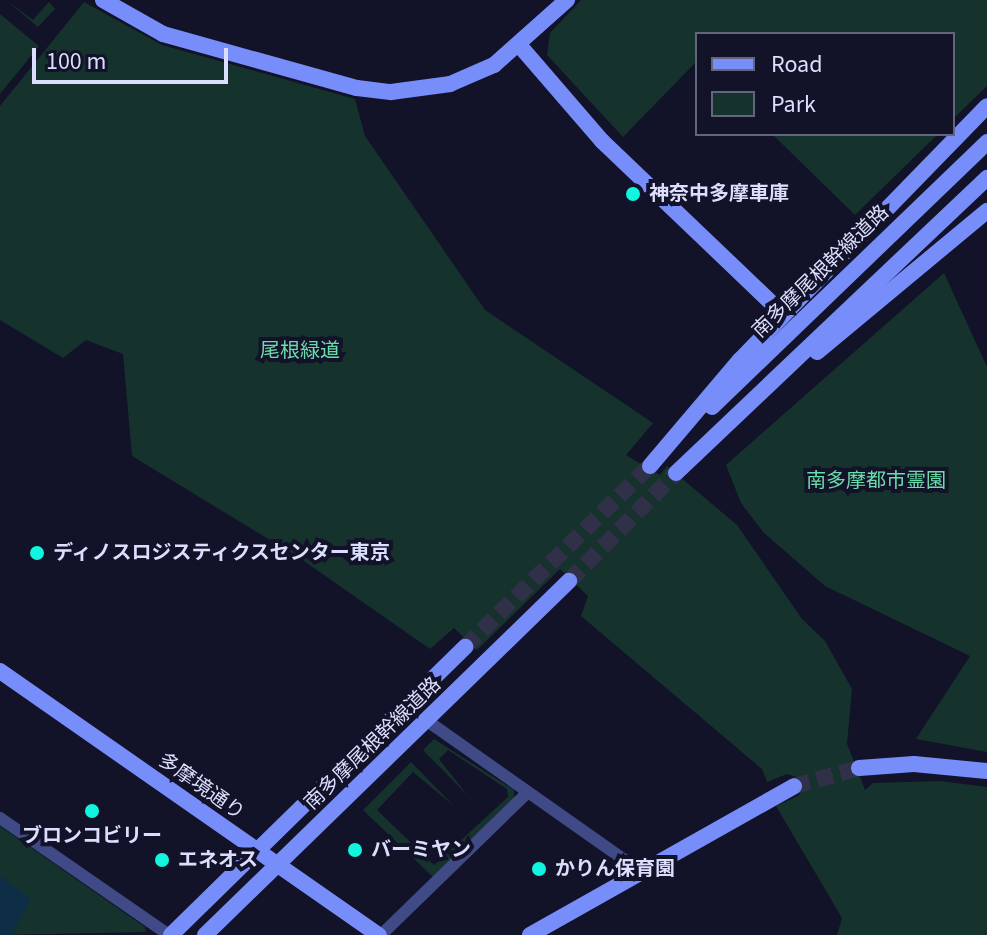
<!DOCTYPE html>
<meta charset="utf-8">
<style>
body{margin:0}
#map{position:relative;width:987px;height:935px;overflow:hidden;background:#121229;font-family:"Source Sans 3","Noto Sans JP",sans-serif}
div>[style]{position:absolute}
.green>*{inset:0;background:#15332c}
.water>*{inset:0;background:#0e2d47}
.secondary-tunnel>*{height:16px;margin-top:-8px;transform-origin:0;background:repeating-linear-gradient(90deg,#303149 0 16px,transparent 0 24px)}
.street>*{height:12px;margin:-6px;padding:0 6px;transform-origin:6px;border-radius:6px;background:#3f4a86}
.secondary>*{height:16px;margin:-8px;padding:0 8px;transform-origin:8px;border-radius:8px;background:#778df9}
.dots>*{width:22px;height:22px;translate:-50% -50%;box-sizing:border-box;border:4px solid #121229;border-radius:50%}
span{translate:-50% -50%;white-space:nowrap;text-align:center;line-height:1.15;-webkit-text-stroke:8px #121229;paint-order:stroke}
.poi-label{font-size:20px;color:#dcdefd;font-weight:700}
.left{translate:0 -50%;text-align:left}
.street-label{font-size:20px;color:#dcdefd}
.park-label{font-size:20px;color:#6adba9}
.legend{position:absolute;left:695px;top:32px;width:260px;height:104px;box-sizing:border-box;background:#121229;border:2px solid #63647e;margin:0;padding:10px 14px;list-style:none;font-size:24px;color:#dcdefd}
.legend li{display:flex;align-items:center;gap:16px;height:40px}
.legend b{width:40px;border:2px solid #63647e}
.scale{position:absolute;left:32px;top:48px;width:196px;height:36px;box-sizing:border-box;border:4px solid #dcdefd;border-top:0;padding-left:10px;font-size:24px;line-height:28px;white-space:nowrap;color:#dcdefd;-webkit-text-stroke:6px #121229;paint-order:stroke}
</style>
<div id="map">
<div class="green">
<div style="clip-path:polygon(6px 0,33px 20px,49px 2px,55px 9px,38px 27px)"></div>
<div style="clip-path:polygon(581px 0,987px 0,987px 86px,953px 119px,953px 34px,697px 34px,697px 61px,623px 137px,547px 55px,550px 33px)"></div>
<div style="clip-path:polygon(84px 2px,162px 45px,355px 99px,365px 136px,485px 310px,653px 423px,626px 455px,660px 475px,667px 466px,737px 525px,802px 619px,825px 641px,852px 689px,847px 744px,865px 790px,873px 783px,940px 781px,987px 787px,987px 935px,837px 935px,842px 918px,776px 806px,798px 796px,802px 790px,797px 777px,787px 774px,767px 782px,762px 769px,581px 616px,588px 596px,560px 569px,477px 650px,454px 628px,430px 649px,301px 559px,132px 456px,123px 354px,86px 340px,63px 358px,0 320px,0 106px)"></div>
<div style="clip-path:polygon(0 14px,39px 46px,0 94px)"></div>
<div style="clip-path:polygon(772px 134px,938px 134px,855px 215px)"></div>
<div style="clip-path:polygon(944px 273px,987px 367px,987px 752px,916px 739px,970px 656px,825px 586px,763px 532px,741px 503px,726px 465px)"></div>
<div style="clip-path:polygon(434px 739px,514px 790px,514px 799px,433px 877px,363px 810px,411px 762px,455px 807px,413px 772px,377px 810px,434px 865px,508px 797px,507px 789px,448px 750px,439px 759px,468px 796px,423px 750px)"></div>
<div style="clip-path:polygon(0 826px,145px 927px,146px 932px,0 935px)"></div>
</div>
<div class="water">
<div style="clip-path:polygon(0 876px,31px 899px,11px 935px,0 935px)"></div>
</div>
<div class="secondary-tunnel">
<div style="left:569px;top:581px;width:152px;rotate:-45.3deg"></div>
<div style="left:465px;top:647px;width:259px;rotate:-44.4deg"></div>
<div style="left:794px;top:786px;width:67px;rotate:-15.5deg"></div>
</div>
<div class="street">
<div style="left:426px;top:720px;width:262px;rotate:35.2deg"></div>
<div style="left:0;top:818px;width:206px;rotate:34.7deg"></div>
<div style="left:381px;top:935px;width:205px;rotate:-44.2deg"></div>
</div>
<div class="secondary">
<div style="left:103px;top:0;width:69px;rotate:29.5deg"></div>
<div style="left:163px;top:34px;width:201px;rotate:15.6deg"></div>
<div style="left:357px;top:88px;width:34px;rotate:7deg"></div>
<div style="left:391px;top:92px;width:60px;rotate:-7.7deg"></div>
<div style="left:450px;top:84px;width:48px;rotate:-23.4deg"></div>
<div style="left:494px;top:65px;width:98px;rotate:-41.7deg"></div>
<div style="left:520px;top:46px;width:125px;rotate:49.2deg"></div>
<div style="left:602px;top:141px;width:250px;rotate:43.7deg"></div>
<div style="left:817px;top:352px;width:221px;rotate:-39.7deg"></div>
<div style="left:712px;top:407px;width:382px;rotate:-43.9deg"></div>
<div style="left:650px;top:466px;width:139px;rotate:-49.7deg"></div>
<div style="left:740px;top:360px;width:354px;rotate:-45.8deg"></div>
<div style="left:676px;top:473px;width:429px;rotate:-43.5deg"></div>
<div style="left:0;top:671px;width:462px;rotate:34.9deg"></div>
<div style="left:859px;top:768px;width:55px;rotate:-4.2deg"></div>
<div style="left:914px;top:764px;width:73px;rotate:5.5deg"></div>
<div style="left:171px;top:935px;width:412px;rotate:-44.4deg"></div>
<div style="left:205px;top:935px;width:508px;rotate:-44.2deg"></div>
<div style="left:530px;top:935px;width:303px;rotate:-29.4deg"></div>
</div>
<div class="dots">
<div style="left:633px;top:194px;background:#11f4df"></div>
<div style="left:37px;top:553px;background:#11f4df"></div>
<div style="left:92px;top:811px;background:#11f4df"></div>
<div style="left:355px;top:850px;background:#11f4df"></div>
<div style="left:162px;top:860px;background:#11f4df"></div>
<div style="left:539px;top:869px;background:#11f4df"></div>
</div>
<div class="poi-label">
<span class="left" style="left:649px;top:194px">神奈中多摩車庫</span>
<span class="left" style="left:53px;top:553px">ディノスロジスティクスセンター東京</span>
<span style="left:92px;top:836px">ブロンコビリー</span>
<span class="left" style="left:371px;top:850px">バーミヤン</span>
<span class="left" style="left:178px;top:860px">エネオス</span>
<span class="left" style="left:555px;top:869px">かりん保育園</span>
</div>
<div class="street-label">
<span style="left:821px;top:272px;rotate:-44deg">南多摩尾根幹線道路</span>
<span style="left:373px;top:744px;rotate:-44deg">南多摩尾根幹線道路</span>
<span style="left:201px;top:787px;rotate:35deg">多摩境通り</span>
</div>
<div class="park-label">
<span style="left:300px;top:351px">尾根緑道</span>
<span style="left:876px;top:481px">南多摩都市霊園</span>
</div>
<ul class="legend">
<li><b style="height:10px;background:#778df9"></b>Road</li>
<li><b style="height:22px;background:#15332c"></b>Park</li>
</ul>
<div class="scale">100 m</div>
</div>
